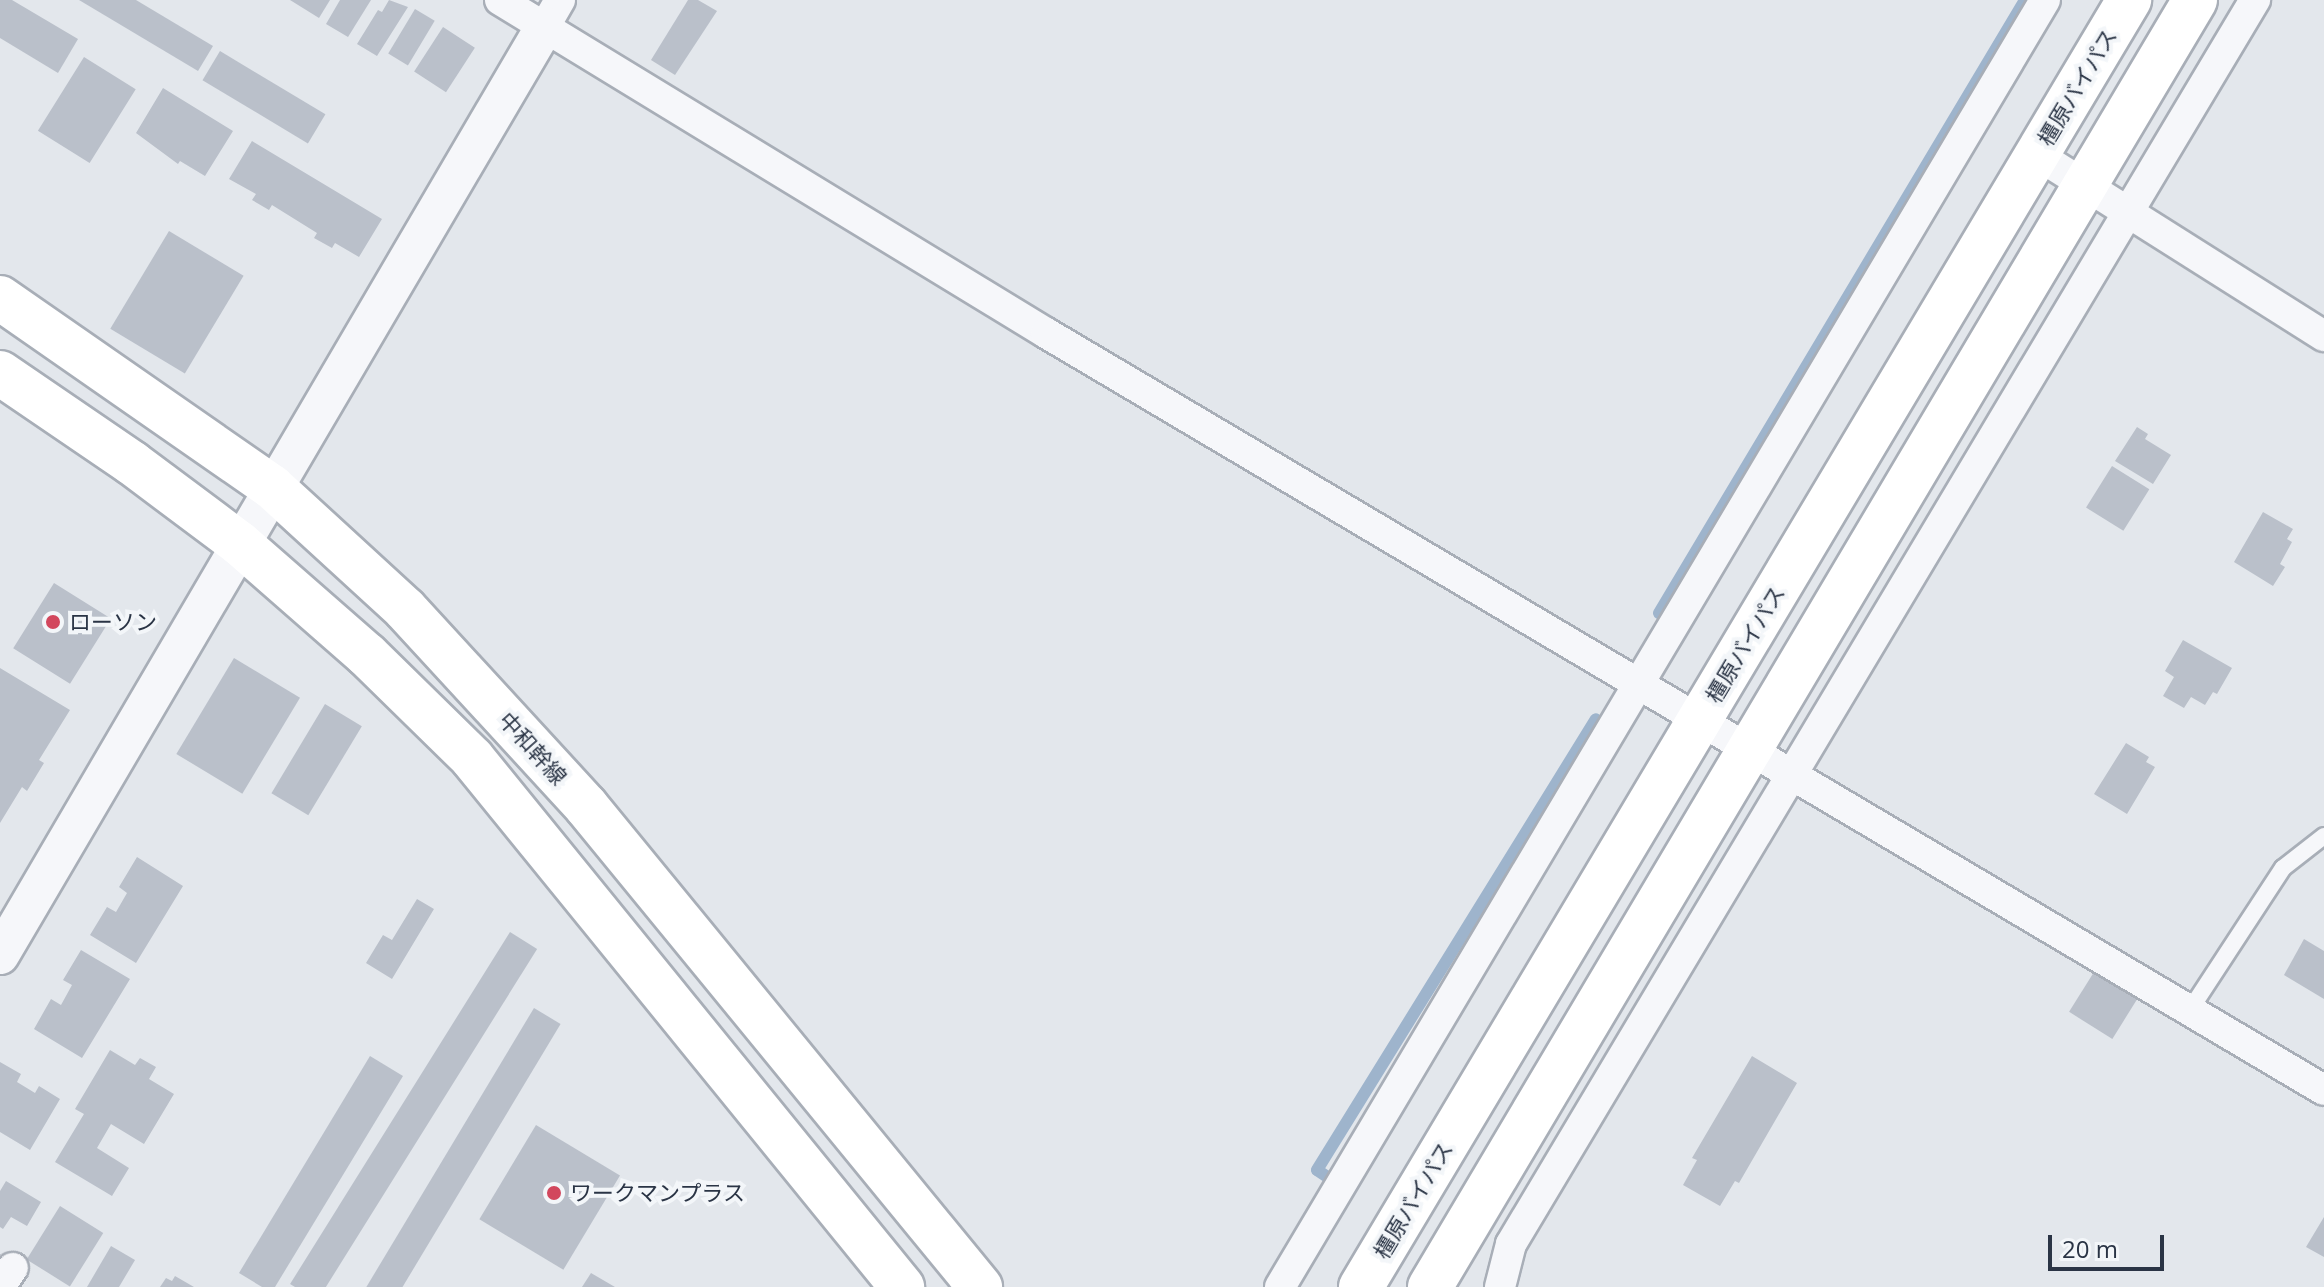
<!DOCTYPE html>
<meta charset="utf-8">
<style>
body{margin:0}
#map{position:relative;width:2324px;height:1287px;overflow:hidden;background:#e3e7ec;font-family:"Open Sans","Noto Sans JP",sans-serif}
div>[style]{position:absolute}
.stream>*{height:12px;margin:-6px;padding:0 6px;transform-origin:6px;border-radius:6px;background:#9eb4cc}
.building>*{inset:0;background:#bac0ca;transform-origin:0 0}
.roads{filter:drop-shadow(2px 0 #a8aeb7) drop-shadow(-2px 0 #a8aeb7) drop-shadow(0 2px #a8aeb7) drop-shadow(0 -2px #a8aeb7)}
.service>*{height:16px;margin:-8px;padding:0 8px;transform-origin:8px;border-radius:8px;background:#f6f7fa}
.minor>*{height:30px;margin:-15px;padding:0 15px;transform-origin:15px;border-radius:15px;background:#f6f7fa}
.tertiary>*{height:38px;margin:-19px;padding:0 19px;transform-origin:19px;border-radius:19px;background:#f6f7fa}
.primary>*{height:44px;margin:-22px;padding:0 22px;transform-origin:22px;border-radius:22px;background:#fff}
.trunk>*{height:44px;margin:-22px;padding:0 22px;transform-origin:22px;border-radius:22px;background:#fff}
.dots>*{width:22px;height:22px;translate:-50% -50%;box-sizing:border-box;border:4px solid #f3f6f9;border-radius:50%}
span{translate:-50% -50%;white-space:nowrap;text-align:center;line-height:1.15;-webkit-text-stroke:8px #f3f6f9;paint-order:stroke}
.street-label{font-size:22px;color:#2a3445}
.poi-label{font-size:22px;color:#2a3445}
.left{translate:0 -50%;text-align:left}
.scale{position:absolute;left:2048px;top:1235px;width:116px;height:36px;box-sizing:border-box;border:4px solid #2a3445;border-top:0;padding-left:10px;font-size:24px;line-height:28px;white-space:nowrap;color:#2a3445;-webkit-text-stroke:6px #f3f6f9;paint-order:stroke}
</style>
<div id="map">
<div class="stream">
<div style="left:1659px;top:613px;width:714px;rotate:-59.16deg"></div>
<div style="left:1329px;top:1178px;width:14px;rotate:-146deg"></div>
<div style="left:1317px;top:1170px;width:530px;rotate:-58.26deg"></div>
</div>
<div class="building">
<div style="clip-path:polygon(0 0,12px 0,78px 39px,58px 73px,0 38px)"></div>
<div style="clip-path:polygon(79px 0,136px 0,213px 46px,198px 71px)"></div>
<div style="clip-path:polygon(290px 0,330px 0,319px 18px)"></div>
<div style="clip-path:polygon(340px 0,371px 0,348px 37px,326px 24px)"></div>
<div style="clip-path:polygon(389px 0,408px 7px,377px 56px,357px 44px,378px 10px,382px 12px)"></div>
<div style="clip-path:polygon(688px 0,698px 0,717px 11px,675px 75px,651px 60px)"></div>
<div style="left:415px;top:9px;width:23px;height:52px;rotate:31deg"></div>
<div style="left:443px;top:27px;width:38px;height:53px;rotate:33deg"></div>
<div style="left:220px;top:51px;width:123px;height:34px;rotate:31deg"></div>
<div style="left:84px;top:57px;width:61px;height:87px;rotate:32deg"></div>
<div style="clip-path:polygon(163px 88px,233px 131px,205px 176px,180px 161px,178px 164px,136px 133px)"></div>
<div style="clip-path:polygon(252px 141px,382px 219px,359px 257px,335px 243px,332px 248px,314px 238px,317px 233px,272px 205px,269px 210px,252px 200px,256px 194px,229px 179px)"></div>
<div style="left:169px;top:231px;width:87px;height:114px;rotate:31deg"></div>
<div style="clip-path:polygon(2137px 427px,2148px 434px,2145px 439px,2171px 455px,2153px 484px,2115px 461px)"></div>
<div style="left:2112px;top:466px;width:44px;height:49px;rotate:32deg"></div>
<div style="clip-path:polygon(2263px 512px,2293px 529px,2287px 539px,2292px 542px,2280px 564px,2285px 567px,2273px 586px,2234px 562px)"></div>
<div style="left:54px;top:583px;width:67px;height:77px;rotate:32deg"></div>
<div style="clip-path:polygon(2183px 640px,2232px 668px,2217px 694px,2213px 692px,2205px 705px,2191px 697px,2184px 708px,2163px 696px,2174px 677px,2165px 671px)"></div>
<div style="left:234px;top:658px;width:77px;height:112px;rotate:31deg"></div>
<div style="clip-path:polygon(0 668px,70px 710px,39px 760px,44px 763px,27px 791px,22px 787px,0 823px)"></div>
<div style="left:325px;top:704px;width:43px;height:104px;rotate:31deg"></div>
<div style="clip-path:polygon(2126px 743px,2149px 757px,2146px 762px,2155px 767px,2127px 814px,2094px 794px)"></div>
<div style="clip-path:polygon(137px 857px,183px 886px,136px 963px,90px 935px,107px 907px,116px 912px,127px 893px,119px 887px)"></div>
<div style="clip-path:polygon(417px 899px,434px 909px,392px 979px,366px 963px,383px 935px,392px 940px)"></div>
<div style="left:510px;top:932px;width:32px;height:415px;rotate:32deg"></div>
<div style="clip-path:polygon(2304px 939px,2324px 951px,2324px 999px,2284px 975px)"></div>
<div style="clip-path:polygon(81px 950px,130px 979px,82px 1058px,34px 1029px,51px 999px,61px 1005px,72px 985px,63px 980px)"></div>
<div style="left:2094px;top:972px;width:51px;height:47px;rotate:32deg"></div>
<div style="left:534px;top:1008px;width:31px;height:326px;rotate:31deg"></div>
<div style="clip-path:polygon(110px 1050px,135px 1065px,140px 1058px,156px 1067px,149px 1079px,174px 1094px,144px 1144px,111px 1124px,97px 1148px,129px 1168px,112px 1196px,55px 1162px,84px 1114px,75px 1109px)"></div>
<div style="clip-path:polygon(370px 1056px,403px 1076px,275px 1287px,262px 1287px,239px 1273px)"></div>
<div style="clip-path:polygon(1752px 1056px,1797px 1083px,1739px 1183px,1735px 1181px,1720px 1206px,1683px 1185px,1697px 1160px,1692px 1158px)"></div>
<div style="clip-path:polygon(0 1062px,21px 1074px,17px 1082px,35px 1093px,39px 1086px,60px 1099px,30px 1150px,0 1132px)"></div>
<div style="left:536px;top:1125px;width:98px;height:110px;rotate:31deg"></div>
<div style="clip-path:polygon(6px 1181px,41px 1202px,27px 1226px,11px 1217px,3px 1229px,0 1227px,0 1191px)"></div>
<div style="left:60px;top:1206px;width:51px;height:63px;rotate:32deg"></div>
<div style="clip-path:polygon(2324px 1217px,2324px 1257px,2306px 1247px)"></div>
<div style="clip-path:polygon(111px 1246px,135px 1260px,119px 1287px,87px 1287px)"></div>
<div style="clip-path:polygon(591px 1273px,615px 1287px,582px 1287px)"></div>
<div style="clip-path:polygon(175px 1276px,194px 1287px,160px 1287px,166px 1278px,172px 1281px)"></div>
</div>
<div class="roads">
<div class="service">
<div style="left:2190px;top:1010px;width:170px;rotate:-56.8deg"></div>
<div style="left:2283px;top:868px;width:52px;rotate:-38deg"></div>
</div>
<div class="minor">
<div style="left:500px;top:0;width:640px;rotate:31.38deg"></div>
<div style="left:1046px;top:333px;width:1485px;rotate:30.64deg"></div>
<div style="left:545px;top:26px;width:30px;rotate:-60deg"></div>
<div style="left:2036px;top:154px;width:341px;rotate:32.3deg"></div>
<div style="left:0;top:1287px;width:23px;rotate:-56deg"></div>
<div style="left:1280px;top:1287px;width:1497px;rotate:-59.27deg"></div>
<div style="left:1500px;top:1287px;width:44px;rotate:-75.7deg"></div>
<div style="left:1511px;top:1244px;width:1450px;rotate:-59.12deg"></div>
</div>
<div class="tertiary">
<div style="left:0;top:955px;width:1077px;rotate:-59.6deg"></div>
</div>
<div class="primary">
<div style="left:0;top:298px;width:331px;rotate:34.8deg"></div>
<div style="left:272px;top:487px;width:180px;rotate:42.5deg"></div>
<div style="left:405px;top:609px;width:268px;rotate:47.4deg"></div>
<div style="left:586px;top:806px;width:622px;rotate:50.68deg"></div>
<div style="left:0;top:373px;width:160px;rotate:34.3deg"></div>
<div style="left:132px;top:463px;width:134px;rotate:36.8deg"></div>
<div style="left:239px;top:543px;width:170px;rotate:41.2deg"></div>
<div style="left:367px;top:655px;width:147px;rotate:44.4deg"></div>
<div style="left:472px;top:758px;width:682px;rotate:50.89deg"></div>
</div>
<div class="trunk">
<div style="left:1361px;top:1287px;width:1499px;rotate:-59.17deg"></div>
<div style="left:1430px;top:1287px;width:1497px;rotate:-59.27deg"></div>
</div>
</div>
<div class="dots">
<div style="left:53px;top:622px;background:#d2475d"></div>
<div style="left:554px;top:1193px;background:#d2475d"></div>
</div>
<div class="street-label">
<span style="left:2077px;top:87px;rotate:-59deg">橿原バイパス</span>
<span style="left:1745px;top:644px;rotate:-59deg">橿原バイパス</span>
<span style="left:533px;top:748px;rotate:48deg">中和幹線</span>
<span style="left:1413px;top:1200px;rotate:-59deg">橿原バイパス</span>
</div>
<div class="poi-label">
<span class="left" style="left:69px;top:622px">ローソン</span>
<span class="left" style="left:570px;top:1193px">ワークマンプラス</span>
</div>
<div class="scale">20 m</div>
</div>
